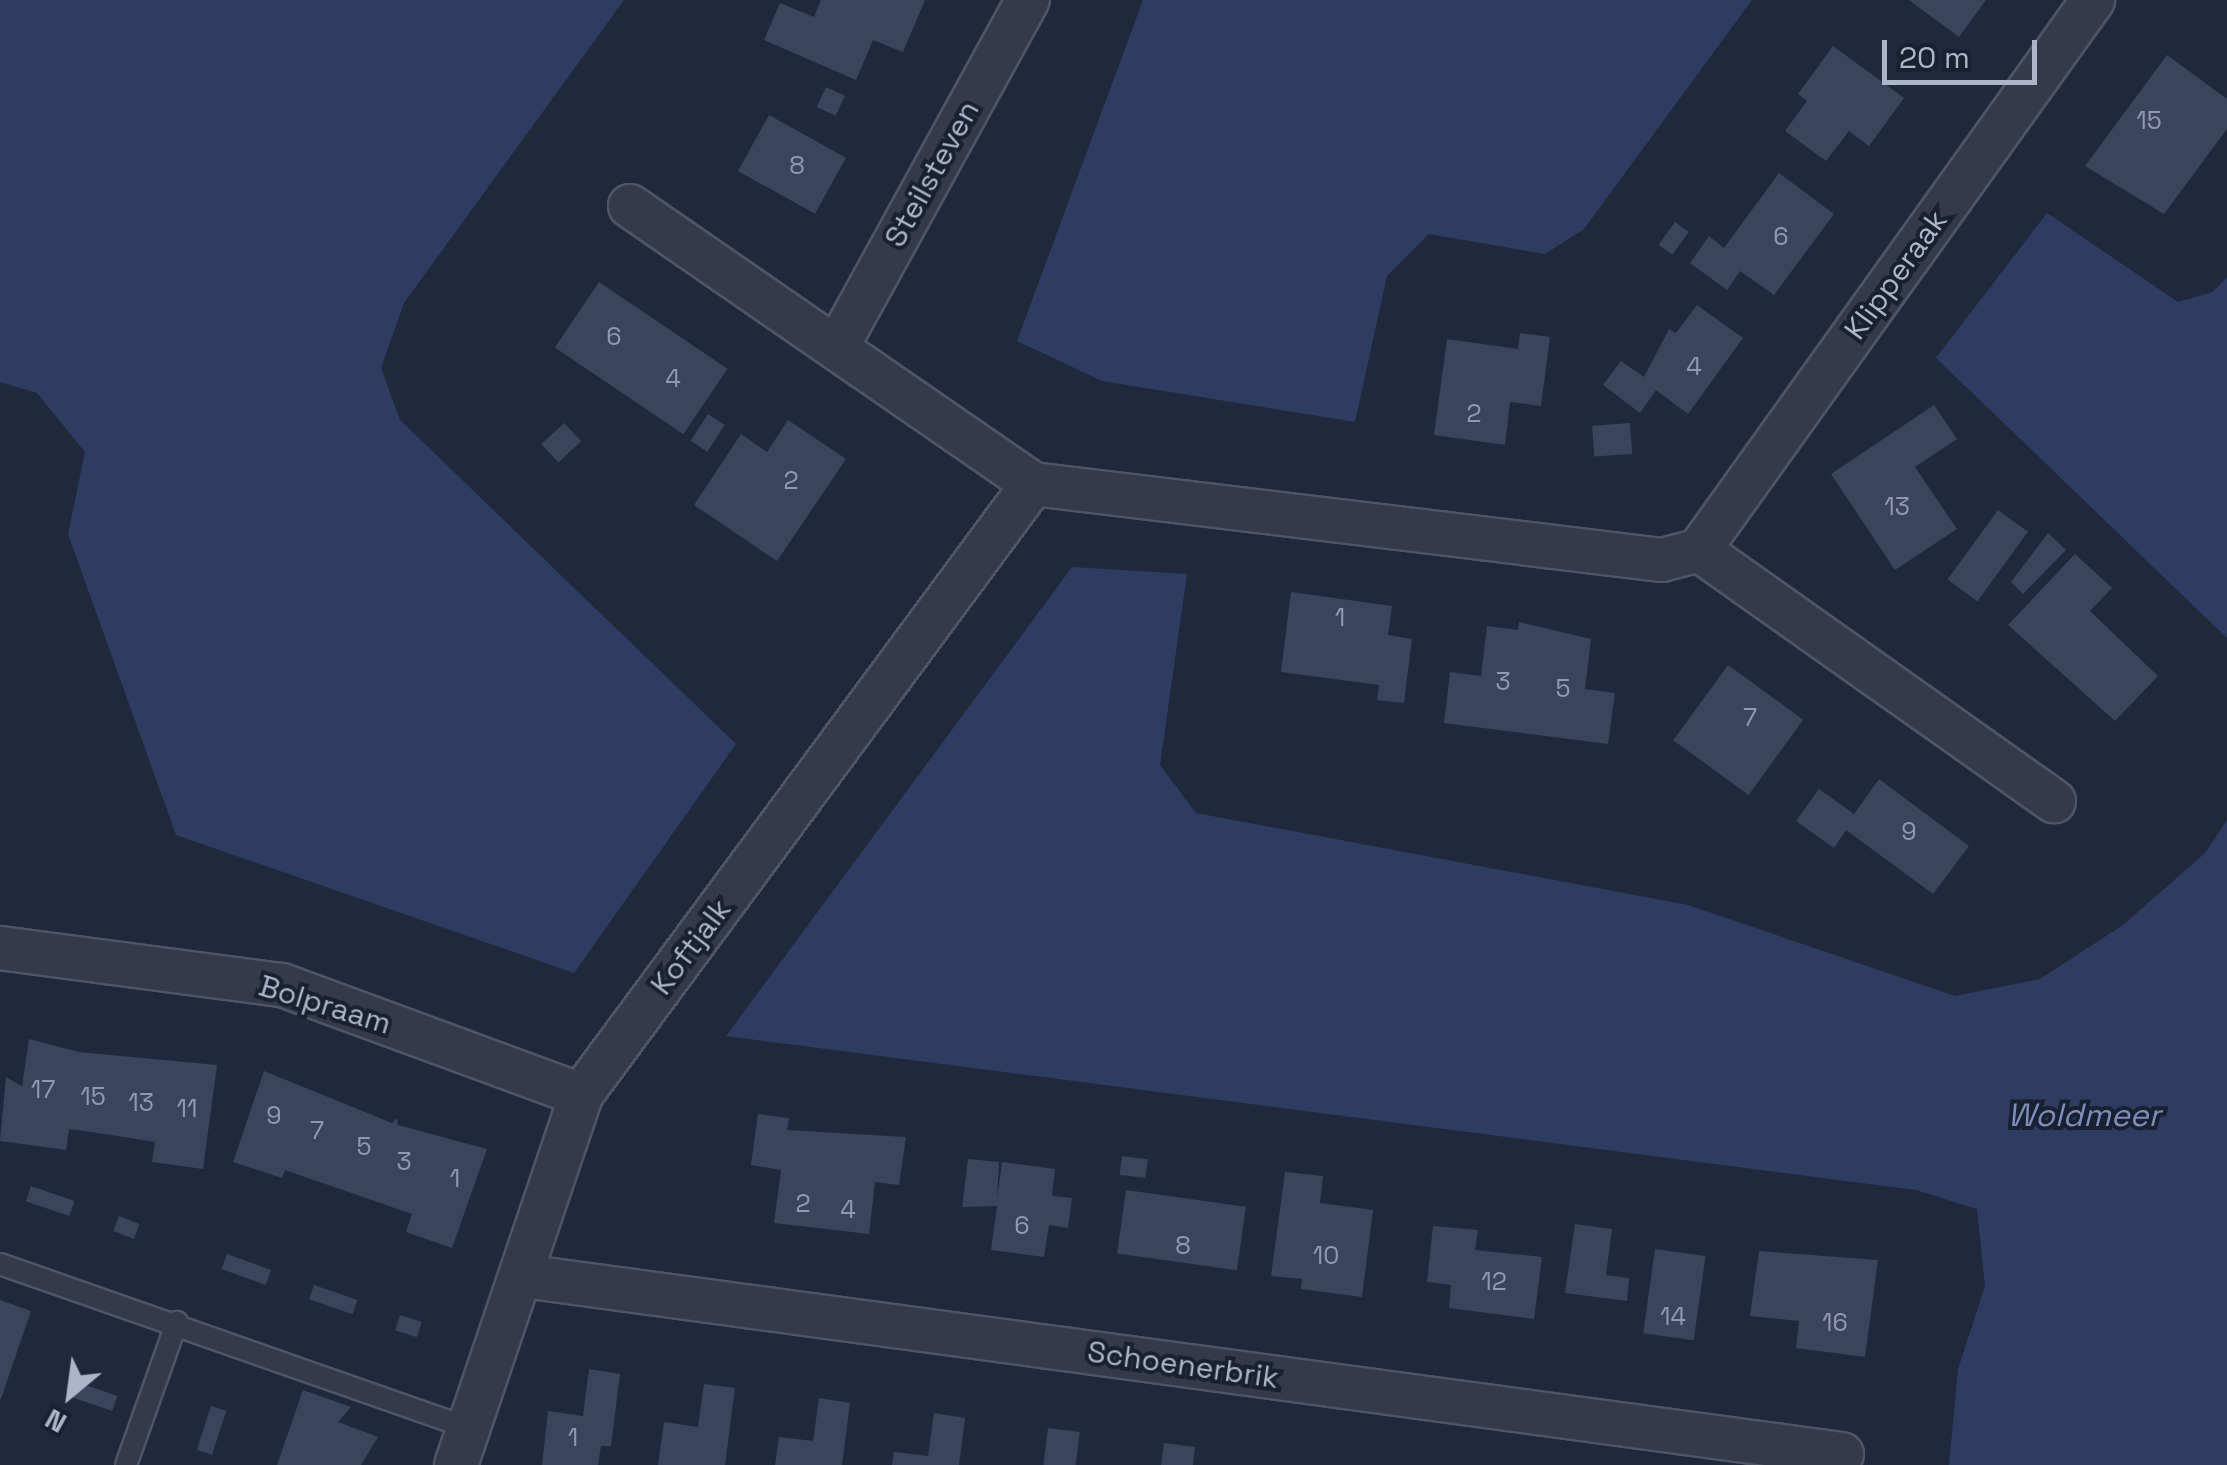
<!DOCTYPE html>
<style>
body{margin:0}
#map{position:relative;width:2227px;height:1465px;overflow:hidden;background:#20283c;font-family:"Space Grotesk",sans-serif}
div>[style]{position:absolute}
.water>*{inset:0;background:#2e3c61}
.building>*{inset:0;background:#3b445d;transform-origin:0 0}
.roads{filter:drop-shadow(2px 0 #4f5567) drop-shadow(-2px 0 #4f5567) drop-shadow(0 2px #4f5567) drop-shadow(0 -2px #4f5567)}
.lane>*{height:20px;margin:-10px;padding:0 10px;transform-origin:10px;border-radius:10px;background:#343a4c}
.street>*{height:42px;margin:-21px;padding:0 21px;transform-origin:21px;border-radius:21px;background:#343a4c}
span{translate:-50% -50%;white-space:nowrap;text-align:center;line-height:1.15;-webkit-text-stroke:8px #192031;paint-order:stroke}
.number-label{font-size:25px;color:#9299ad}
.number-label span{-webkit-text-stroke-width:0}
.street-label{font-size:30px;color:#afb5c8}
.water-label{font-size:32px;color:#7b8db8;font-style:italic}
.north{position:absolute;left:20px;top:1345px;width:100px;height:100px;-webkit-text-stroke:8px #192031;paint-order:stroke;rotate:209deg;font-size:28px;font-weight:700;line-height:40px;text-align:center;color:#afb5c8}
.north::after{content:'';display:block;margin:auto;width:35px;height:45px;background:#afb5c8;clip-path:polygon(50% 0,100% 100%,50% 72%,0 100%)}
.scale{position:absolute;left:1882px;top:40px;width:155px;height:45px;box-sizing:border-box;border:5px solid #afb5c8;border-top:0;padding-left:12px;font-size:30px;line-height:35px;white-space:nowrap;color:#afb5c8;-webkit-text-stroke:8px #192031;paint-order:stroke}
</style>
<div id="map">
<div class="water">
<div style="clip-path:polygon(0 0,624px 0,404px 303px,381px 368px,400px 420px,736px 744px,574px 973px,176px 835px,68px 534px,85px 452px,37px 393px,0 382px)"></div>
<div style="clip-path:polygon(1143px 0,1752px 0,1584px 229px,1545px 254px,1429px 234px,1387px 276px,1355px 422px,1102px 381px,1017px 341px)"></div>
<div style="clip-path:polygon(2047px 213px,2178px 302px,2213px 292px,2227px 277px,2227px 638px,1936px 358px)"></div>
<div style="clip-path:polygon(1072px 567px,1187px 574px,1160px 765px,1196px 813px,1688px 905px,1955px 996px,2040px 979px,2123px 925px,2205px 853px,2227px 820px,2227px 1465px,1949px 1465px,1958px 1369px,1985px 1286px,1977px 1209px,1916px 1190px,726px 1036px)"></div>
</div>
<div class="building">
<div style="clip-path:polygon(821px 0,925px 0,903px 52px,873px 40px,856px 80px,764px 40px,780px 3px,814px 17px)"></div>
<div style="clip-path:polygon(1909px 0,1986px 0,1959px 37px)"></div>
<div style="clip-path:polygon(1833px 46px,1904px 98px,1869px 146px,1849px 131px,1826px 161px,1785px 131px,1807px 101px,1798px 94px)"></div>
<div style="clip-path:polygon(2167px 55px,2227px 99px,2227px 129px,2164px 214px,2085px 166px)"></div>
<div style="left:826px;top:87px;width:21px;height:22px;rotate:25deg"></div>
<div style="left:769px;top:115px;width:88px;height:64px;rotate:29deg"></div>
<div style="clip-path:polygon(1779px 173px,1834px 214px,1774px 295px,1740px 271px,1727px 290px,1690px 263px,1709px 236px,1724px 248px)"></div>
<div style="left:1675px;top:222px;width:17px;height:28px;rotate:36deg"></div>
<div style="left:599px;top:282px;width:155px;height:79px;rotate:34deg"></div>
<div style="clip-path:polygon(1697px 305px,1743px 338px,1688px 414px,1656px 390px,1640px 413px,1603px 385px,1621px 361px,1644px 377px,1669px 329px,1676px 333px)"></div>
<div style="clip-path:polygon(1520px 333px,1550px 337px,1541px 406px,1510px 402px,1505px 445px,1434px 435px,1447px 339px,1518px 349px)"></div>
<div style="clip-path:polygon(1934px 405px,1957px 439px,1915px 467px,1957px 529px,1895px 570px,1831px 474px)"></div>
<div style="left:708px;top:414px;width:20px;height:32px;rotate:33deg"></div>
<div style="clip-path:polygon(788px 420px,846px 459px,777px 561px,694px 505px,741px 434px,767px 452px)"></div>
<div style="left:564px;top:423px;width:25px;height:31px;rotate:47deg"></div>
<div style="left:1630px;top:423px;width:31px;height:38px;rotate:86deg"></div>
<div style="left:1998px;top:510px;width:37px;height:86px;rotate:36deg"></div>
<div style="clip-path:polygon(2048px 533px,2066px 550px,2023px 594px,2011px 582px)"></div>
<div style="clip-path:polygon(2075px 554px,2112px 588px,2090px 611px,2158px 676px,2115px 721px,2008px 625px)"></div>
<div style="clip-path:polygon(1291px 592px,1392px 606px,1388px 635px,1412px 639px,1404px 703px,1377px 700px,1379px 685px,1281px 672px)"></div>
<div style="clip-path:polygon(1519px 622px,1591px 639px,1585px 689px,1615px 693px,1608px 744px,1444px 723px,1450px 672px,1481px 676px,1487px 626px,1518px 630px)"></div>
<div style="left:1728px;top:665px;width:93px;height:93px;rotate:36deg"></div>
<div style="clip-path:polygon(1879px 779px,1969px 846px,1933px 894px,1846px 830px,1834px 848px,1796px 821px,1819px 789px,1854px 814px)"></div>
<div style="clip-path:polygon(29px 1039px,79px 1052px,217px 1065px,203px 1169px,152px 1162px,155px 1142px,111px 1135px,69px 1129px,66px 1150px,0 1141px,6px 1077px,22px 1086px)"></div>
<div style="clip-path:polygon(264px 1071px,392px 1123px,397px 1118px,398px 1125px,487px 1149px,452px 1248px,406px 1232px,412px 1214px,285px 1170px,282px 1178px,233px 1162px)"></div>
<div style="clip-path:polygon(758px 1114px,789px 1118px,787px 1130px,906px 1137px,899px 1185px,875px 1182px,869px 1234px,774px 1223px,781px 1170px,751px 1165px)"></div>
<div style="left:1122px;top:1156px;width:26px;height:19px;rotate:7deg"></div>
<div style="clip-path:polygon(968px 1159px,999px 1162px,997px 1199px,1002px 1162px,1055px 1169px,1052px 1196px,1072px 1198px,1068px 1228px,1049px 1225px,1044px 1257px,991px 1250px,997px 1206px,962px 1207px)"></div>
<div style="clip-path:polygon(1285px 1172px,1323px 1176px,1320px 1203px,1373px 1210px,1362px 1297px,1301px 1289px,1302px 1279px,1271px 1276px)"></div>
<div style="left:31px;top:1186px;width:46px;height:16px;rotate:19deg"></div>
<div style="left:1126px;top:1190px;width:121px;height:64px;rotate:8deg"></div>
<div style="left:119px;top:1216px;width:22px;height:16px;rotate:21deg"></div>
<div style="clip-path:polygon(1575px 1224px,1612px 1229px,1606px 1275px,1629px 1278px,1627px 1301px,1565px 1293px)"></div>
<div style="clip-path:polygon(1433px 1226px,1478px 1230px,1475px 1250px,1542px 1257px,1534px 1319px,1449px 1308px,1451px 1285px,1427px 1282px)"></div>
<div style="left:1655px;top:1249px;width:51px;height:85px;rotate:8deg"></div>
<div style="clip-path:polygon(1759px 1251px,1878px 1260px,1865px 1357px,1796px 1348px,1799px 1321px,1750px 1316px)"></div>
<div style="left:227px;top:1254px;width:47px;height:16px;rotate:20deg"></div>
<div style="left:314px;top:1285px;width:46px;height:15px;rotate:19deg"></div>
<div style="clip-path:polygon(0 1300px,31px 1311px,1px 1399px,0 1399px)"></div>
<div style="left:400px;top:1315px;width:23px;height:16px;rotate:18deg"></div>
<div style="clip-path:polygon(589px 1369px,620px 1374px,611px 1446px,601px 1446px,598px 1465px,542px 1465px,548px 1411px,583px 1416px)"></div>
<div style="left:74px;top:1381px;width:46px;height:16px;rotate:19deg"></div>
<div style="clip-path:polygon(704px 1384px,735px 1388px,725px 1465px,658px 1465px,664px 1422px,698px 1427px)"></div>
<div style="clip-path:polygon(303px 1390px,351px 1407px,338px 1422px,378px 1437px,361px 1465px,277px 1465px)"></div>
<div style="clip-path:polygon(819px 1398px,850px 1403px,842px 1465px,775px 1465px,779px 1437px,813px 1441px)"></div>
<div style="left:211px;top:1406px;width:16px;height:46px;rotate:18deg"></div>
<div style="clip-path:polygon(934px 1413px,965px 1418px,959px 1465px,892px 1465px,894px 1452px,928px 1456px)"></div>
<div style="left:1048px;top:1428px;width:32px;height:37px;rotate:7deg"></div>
<div style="clip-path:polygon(1164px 1443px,1195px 1447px,1193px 1465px,1161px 1465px)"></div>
</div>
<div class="roads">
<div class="lane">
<div style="left:0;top:1264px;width:496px;rotate:19.3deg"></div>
<div style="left:126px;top:1465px;width:152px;rotate:-70.4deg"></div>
</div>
<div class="street">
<div style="left:630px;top:206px;width:490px;rotate:34.6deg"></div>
<div style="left:1033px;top:484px;width:634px;rotate:6.89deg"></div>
<div style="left:1662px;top:560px;width:38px;rotate:-15deg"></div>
<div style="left:1699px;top:550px;width:435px;rotate:35.3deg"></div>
<div style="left:837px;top:347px;width:396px;rotate:-61.2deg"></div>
<div style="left:1699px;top:550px;width:677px;rotate:-54.38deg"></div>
<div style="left:0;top:948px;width:284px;rotate:7.5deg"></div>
<div style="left:282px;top:985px;width:319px;rotate:20.2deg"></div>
<div style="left:523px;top:1276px;width:1331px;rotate:7.69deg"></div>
<div style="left:456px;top:1465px;width:391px;rotate:-71.3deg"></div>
<div style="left:581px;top:1095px;width:760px;rotate:-53.51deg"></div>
</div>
</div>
<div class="number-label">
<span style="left:2149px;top:120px">15</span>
<span style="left:797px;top:165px">8</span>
<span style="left:1781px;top:236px">6</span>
<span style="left:614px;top:336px">6</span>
<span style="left:1694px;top:366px">4</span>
<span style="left:673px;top:378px">4</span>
<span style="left:1474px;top:413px">2</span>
<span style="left:791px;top:480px">2</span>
<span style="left:1897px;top:506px">13</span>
<span style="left:1340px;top:617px">1</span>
<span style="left:1503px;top:681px">3</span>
<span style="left:1563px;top:688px">5</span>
<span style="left:1750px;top:717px">7</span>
<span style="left:1909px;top:831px">9</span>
<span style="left:43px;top:1089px">17</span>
<span style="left:93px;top:1096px">15</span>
<span style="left:141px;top:1102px">13</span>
<span style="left:187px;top:1108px">11</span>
<span style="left:274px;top:1115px">9</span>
<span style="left:317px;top:1130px">7</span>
<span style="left:364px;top:1146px">5</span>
<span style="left:404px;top:1161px">3</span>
<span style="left:455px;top:1178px">1</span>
<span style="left:803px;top:1203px">2</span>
<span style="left:848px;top:1209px">4</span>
<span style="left:1022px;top:1225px">6</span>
<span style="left:1183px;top:1245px">8</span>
<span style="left:1326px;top:1255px">10</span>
<span style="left:1494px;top:1281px">12</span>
<span style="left:1673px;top:1316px">14</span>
<span style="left:1835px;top:1322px">16</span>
<span style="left:573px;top:1437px">1</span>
</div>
<div class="street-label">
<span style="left:932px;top:174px;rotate:-61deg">Steilsteven</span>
<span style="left:1896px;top:275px;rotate:-54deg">Klipperaak</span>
<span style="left:691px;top:947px;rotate:-53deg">Koftjalk</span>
<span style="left:325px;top:1005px;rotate:17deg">Bolpraam</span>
<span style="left:1183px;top:1365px;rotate:8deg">Schoenerbrik</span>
</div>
<div class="water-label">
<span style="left:2084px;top:1115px">Woldmeer</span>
</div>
<div class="north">N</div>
<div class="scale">20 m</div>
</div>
